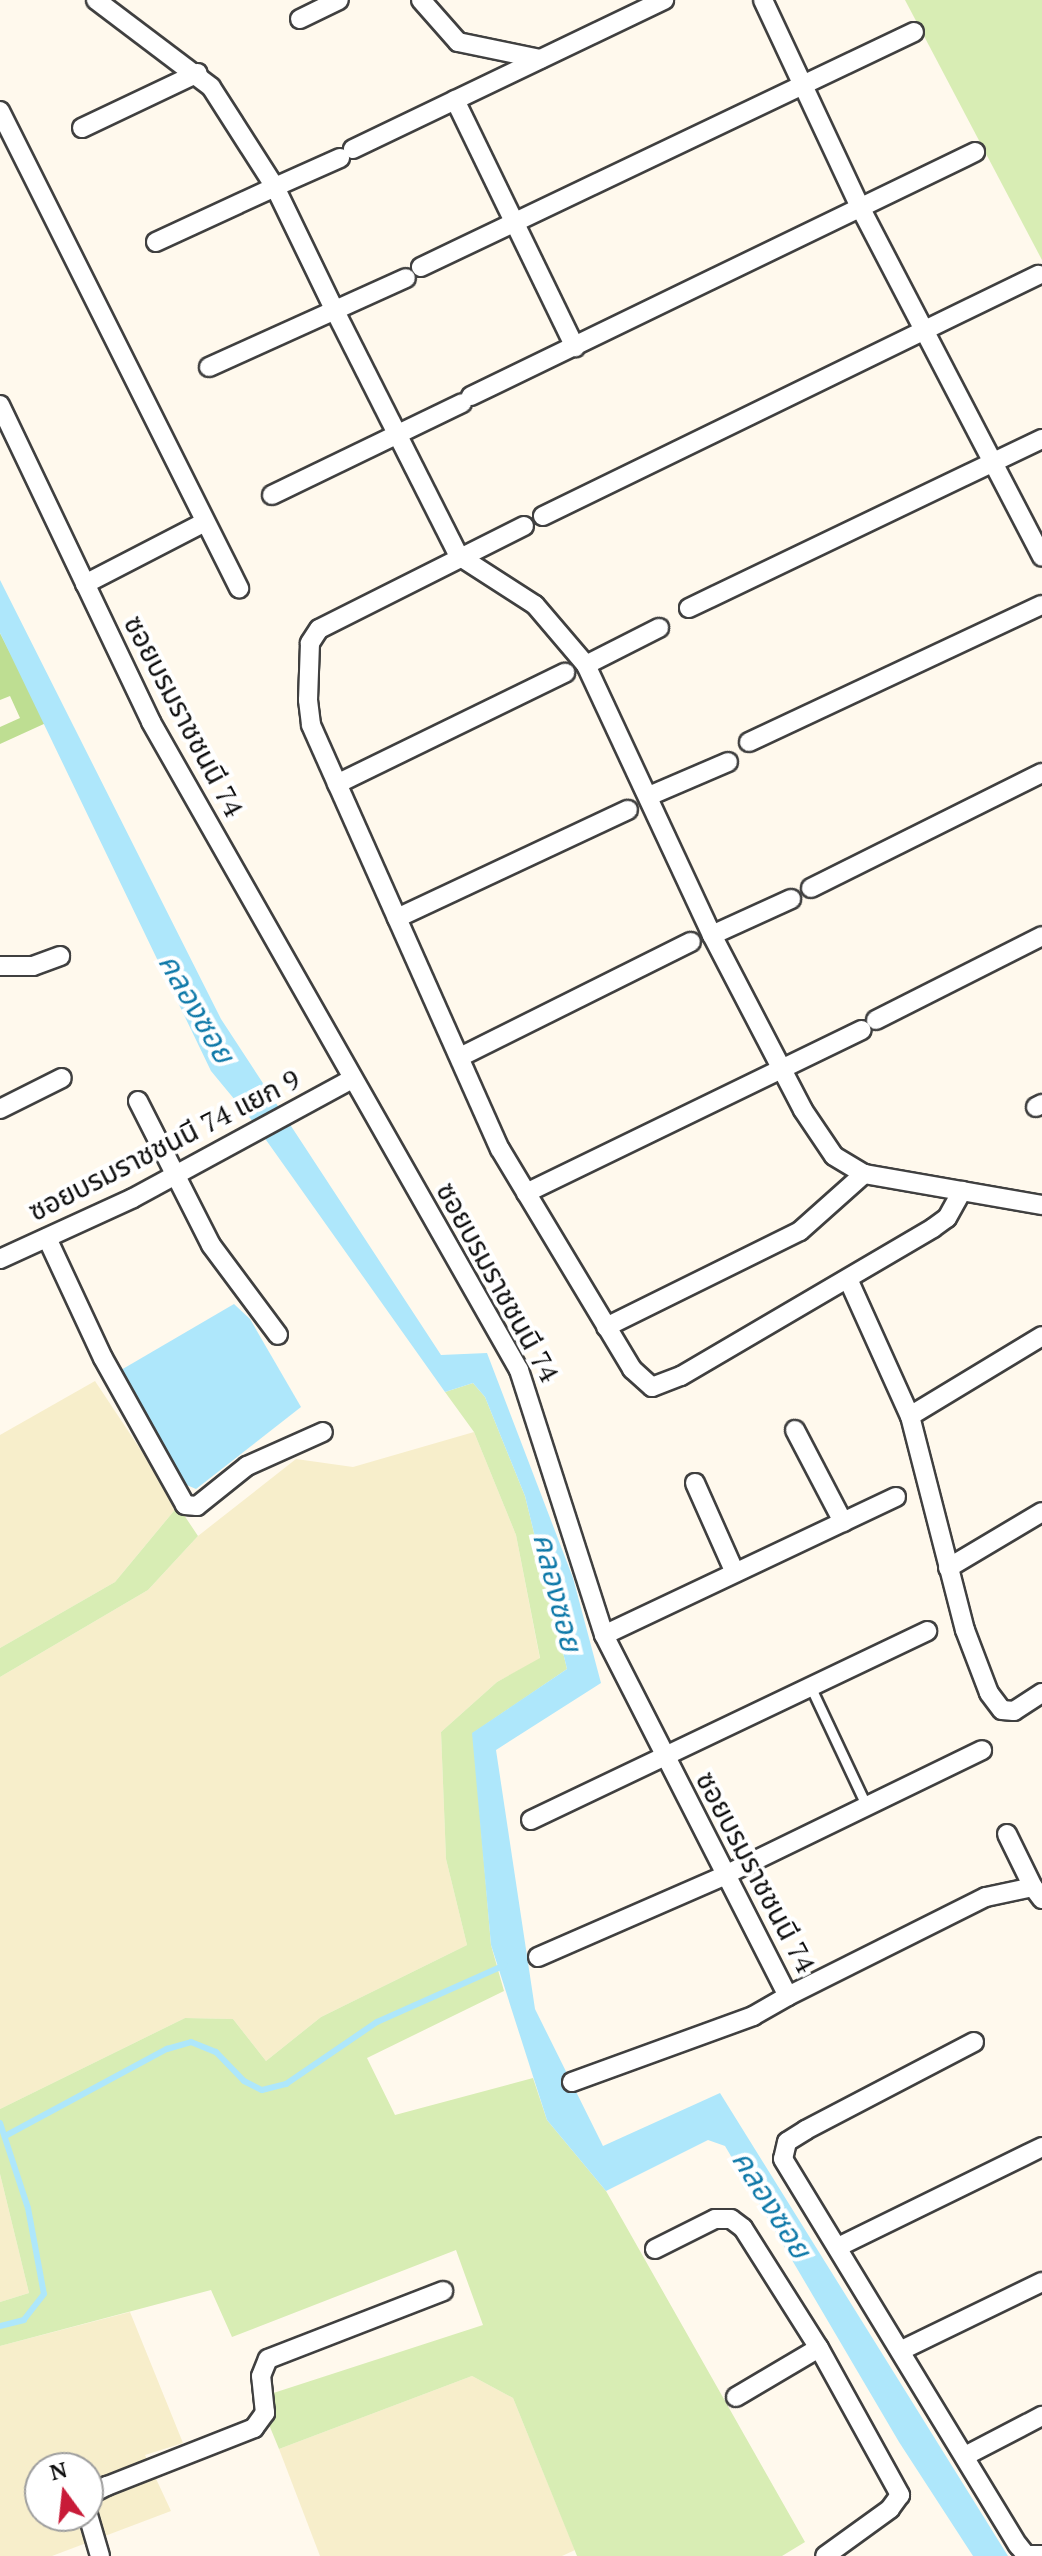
<!DOCTYPE html>
<meta charset="utf-8">
<style>
body{margin:0}
#map{position:relative;width:1042px;height:2556px;overflow:hidden;background:#fff9ed;font-family:"PT Serif","Noto Sans Thai",serif}
div>[style]{position:absolute}
.farmland>*{inset:0;background:#f7eecb}
.green>*{inset:0;background:#d8edb4}
.forest>*{inset:0;background:#bede92}
.water>*{inset:0;background:#aee7fb}
.stream>*{height:6px;margin:-3px;padding:0 3px;transform-origin:3px;border-radius:3px;background:#aee7fb}
.roads{filter:drop-shadow(2px 0 #404040) drop-shadow(-2px 0 #404040) drop-shadow(0 2px #404040) drop-shadow(0 -2px #404040)}
.lane>*{height:9px;margin:-4.5px;padding:0 4.5px;transform-origin:4.5px;border-radius:4.5px;background:#fff}
.street>*{height:18px;margin:-9px;padding:0 9px;transform-origin:9px;border-radius:9px;background:#fff}
span{translate:-50% -50%;white-space:nowrap;text-align:center;line-height:1.15;-webkit-text-stroke:8px #fff;paint-order:stroke}
.street-label{font-size:28px;color:#0d0d0d}
.water-label{font-size:30px;color:#0d78a8;font-style:italic}
.north{position:absolute;left:24px;top:2452px;width:80px;height:80px;box-sizing:border-box;background:#fff;border:2px solid #9e9e9e;border-radius:50%;rotate:345deg;font-size:22px;font-weight:700;line-height:32px;text-align:center;color:#0d0d0d}
.north::after{content:'';display:block;margin:auto;width:28px;height:36px;background:#c81b38;clip-path:polygon(50% 0,100% 100%,50% 72%,0 100%)}
</style>
<div id="map">
<div class="farmland">
<div style="clip-path:polygon(95px 1381px,178px 1506px,115px 1582px,0 1648px,0 1435px)"></div>
<div style="clip-path:polygon(474px 1432px,516px 1535px,540px 1659px,497px 1682px,441px 1732px,446px 1859px,467px 1945px,321px 2017px,266px 2061px,233px 2019px,185px 2018px,0 2109px,0 1677px,148px 1590px,198px 1536px,296px 1459px,353px 1467px)"></div>
<div style="clip-path:polygon(0 2174px,29px 2293px,0 2302px)"></div>
<div style="clip-path:polygon(evenodd,130px 2312px,183px 2443px,145px 2455px,171px 2511px,52px 2556px,0 2556px,0 2346px,130px 2312px,40px 2468px,88px 2468px,88px 2516px,40px 2516px,40px 2468px)"></div>
<div style="clip-path:polygon(472px 2376px,513px 2398px,575px 2550px,562px 2556px,320px 2556px,279px 2449px)"></div>
</div>
<div class="green">
<div style="clip-path:polygon(905px 0,1042px 0,1042px 260px)"></div>
<div style="clip-path:polygon(473px 1383px,485px 1397px,525px 1496px,567px 1669px,473px 1733px,491px 1945px,504px 1991px,367px 2058px,395px 2115px,533px 2078px,547px 2120px,606px 2191px,805px 2542px,782px 2556px,577px 2556px,513px 2398px,472px 2376px,279px 2449px,258px 2398px,483px 2325px,456px 2250px,232px 2337px,211px 2290px,0 2346px,0 2302px,29px 2293px,0 2174px,0 2109px,185px 2018px,233px 2019px,266px 2061px,321px 2017px,467px 1945px,446px 1859px,441px 1732px,497px 1682px,540px 1658px,516px 1535px,474px 1432px,445px 1392px)"></div>
<div style="clip-path:polygon(178px 1506px,198px 1536px,148px 1590px,0 1677px,0 1648px,115px 1582px)"></div>
</div>
<div class="forest">
<div style="clip-path:polygon(0 633px,46px 723px,0 744px,0 727px,20px 718px,10px 696px,0 700px)"></div>
</div>
<div class="water">
<div style="clip-path:polygon(0 580px,221px 1019px,441px 1355px,487px 1353px,573px 1578px,601px 1683px,496px 1750px,535px 2009px,603px 2146px,720px 2093px,1008px 2556px,973px 2556px,899px 2442px,725px 2146px,708px 2140px,606px 2191px,547px 2120px,491px 1945px,472px 1733px,567px 1669px,525px 1496px,485px 1397px,473px 1383px,445px 1392px,254px 1123px,211px 1071px,0 633px)"></div>
<div style="clip-path:polygon(234px 1304px,250px 1319px,301px 1407px,196px 1489px,182px 1483px,121px 1370px)"></div>
</div>
<div class="stream">
<div style="left:0;top:2123px;width:89px;rotate:71.8deg"></div>
<div style="left:28px;top:2208px;width:87px;rotate:79.5deg"></div>
<div style="left:44px;top:2294px;width:33px;rotate:128deg"></div>
<div style="left:24px;top:2320px;width:25px;rotate:166deg"></div>
<div style="left:7px;top:2135px;width:182px;rotate:-28.3deg"></div>
<div style="left:167px;top:2049px;width:25px;rotate:-16deg"></div>
<div style="left:191px;top:2042px;width:27px;rotate:22deg"></div>
<div style="left:216px;top:2052px;width:40px;rotate:46deg"></div>
<div style="left:244px;top:2081px;width:20px;rotate:27deg"></div>
<div style="left:262px;top:2090px;width:25px;rotate:-14deg"></div>
<div style="left:286px;top:2084px;width:110px;rotate:-34.3deg"></div>
<div style="left:377px;top:2022px;width:140px;rotate:-24deg"></div>
</div>
<div class="roads">
<div class="lane">
<div style="left:811px;top:1688px;width:132px;rotate:64.8deg"></div>
</div>
<div class="street">
<div style="left:96px;top:0;width:144px;rotate:37.1deg"></div>
<div style="left:211px;top:87px;width:119px;rotate:57.4deg"></div>
<div style="left:275px;top:187px;width:131px;rotate:155.2deg"></div>
<div style="left:421px;top:0;width:56px;rotate:48.6deg"></div>
<div style="left:458px;top:42px;width:84px;rotate:11.7deg"></div>
<div style="left:763px;top:0;width:231px;rotate:64.9deg"></div>
<div style="left:861px;top:209px;width:392px;rotate:62.5deg"></div>
<div style="left:300px;top:19px;width:43px;rotate:-26deg"></div>
<div style="left:455px;top:100px;width:275px;rotate:64.1deg"></div>
<div style="left:0;top:111px;width:534px;rotate:63.39deg"></div>
<div style="left:82px;top:128px;width:128px;rotate:-25.4deg"></div>
<div style="left:353px;top:149px;width:345px;rotate:-25.6deg"></div>
<div style="left:340px;top:158px;width:71px;rotate:156deg"></div>
<div style="left:275px;top:187px;width:136px;rotate:64.2deg"></div>
<div style="left:334px;top:309px;width:277px;rotate:63.2deg"></div>
<div style="left:459px;top:556px;width:90px;rotate:32.8deg"></div>
<div style="left:535px;top:605px;width:79px;rotate:49.6deg"></div>
<div style="left:586px;top:665px;width:298px;rotate:65deg"></div>
<div style="left:712px;top:935px;width:197px;rotate:62.5deg"></div>
<div style="left:803px;top:1110px;width:55px;rotate:56deg"></div>
<div style="left:834px;top:1156px;width:35px;rotate:31deg"></div>
<div style="left:864px;top:1174px;width:181px;rotate:9.9deg"></div>
<div style="left:421px;top:267px;width:546px;rotate:-25.49deg"></div>
<div style="left:209px;top:367px;width:216px;rotate:-24.3deg"></div>
<div style="left:471px;top:396px;width:560px;rotate:-25.83deg"></div>
<div style="left:0;top:405px;width:351px;rotate:64.5deg"></div>
<div style="left:151px;top:722px;width:745px;rotate:60.41deg"></div>
<div style="left:519px;top:1370px;width:278px;rotate:72.2deg"></div>
<div style="left:604px;top:1635px;width:405px;rotate:63deg"></div>
<div style="left:788px;top:1996px;width:221px;rotate:-26.6deg"></div>
<div style="left:986px;top:1897px;width:48px;rotate:-12deg"></div>
<div style="left:1033px;top:1887px;width:15px;rotate:53deg"></div>
<div style="left:272px;top:495px;width:211px;rotate:-25.8deg"></div>
<div style="left:543px;top:516px;width:551px;rotate:-25.96deg"></div>
<div style="left:524px;top:526px;width:229px;rotate:153.3deg"></div>
<div style="left:319px;top:629px;width:17px;rotate:123deg"></div>
<div style="left:310px;top:643px;width:57px;rotate:92deg"></div>
<div style="left:308px;top:700px;width:25px;rotate:83deg"></div>
<div style="left:311px;top:725px;width:464px;rotate:66deg"></div>
<div style="left:500px;top:1149px;width:257px;rotate:59deg"></div>
<div style="left:632px;top:1369px;width:27px;rotate:42deg"></div>
<div style="left:652px;top:1387px;width:31px;rotate:-21deg"></div>
<div style="left:681px;top:1376px;width:292px;rotate:-30.4deg"></div>
<div style="left:933px;top:1228px;width:17px;rotate:-36deg"></div>
<div style="left:947px;top:1218px;width:31px;rotate:-61deg"></div>
<div style="left:85px;top:584px;width:135px;rotate:-27.3deg"></div>
<div style="left:689px;top:608px;width:391px;rotate:-25.6deg"></div>
<div style="left:586px;top:665px;width:82px;rotate:-26.9deg"></div>
<div style="left:749px;top:742px;width:323px;rotate:-25.1deg"></div>
<div style="left:337px;top:784px;width:254px;rotate:-26deg"></div>
<div style="left:649px;top:796px;width:86px;rotate:-23.3deg"></div>
<div style="left:811px;top:888px;width:258px;rotate:-26.5deg"></div>
<div style="left:397px;top:918px;width:255px;rotate:-25.1deg"></div>
<div style="left:712px;top:935px;width:87px;rotate:-24.5deg"></div>
<div style="left:0;top:966px;width:33px"></div>
<div style="left:33px;top:966px;width:29px;rotate:-20deg"></div>
<div style="left:876px;top:1020px;width:186px;rotate:-26.8deg"></div>
<div style="left:460px;top:1057px;width:258px;rotate:-26.5deg"></div>
<div style="left:138px;top:1101px;width:161px;rotate:63.1deg"></div>
<div style="left:211px;top:1245px;width:112px;rotate:53.3deg"></div>
<div style="left:1036px;top:1107px;width:7px;rotate:-27deg"></div>
<div style="left:0;top:1109px;width:69px;rotate:-26.6deg"></div>
<div style="left:526px;top:1193px;width:373px;rotate:-25.9deg"></div>
<div style="left:47px;top:1238px;width:132px;rotate:65deg"></div>
<div style="left:103px;top:1358px;width:168px;rotate:60.8deg"></div>
<div style="left:185px;top:1505px;width:12px;rotate:5deg"></div>
<div style="left:197px;top:1506px;width:64px;rotate:-38.7deg"></div>
<div style="left:247px;top:1466px;width:83px;rotate:-24.1deg"></div>
<div style="left:0;top:1259px;width:146px;rotate:-24.6deg"></div>
<div style="left:133px;top:1198px;width:249px;rotate:-28.5deg"></div>
<div style="left:848px;top:1279px;width:150px;rotate:65.7deg"></div>
<div style="left:910px;top:1416px;width:221px;rotate:75.6deg"></div>
<div style="left:965px;top:1630px;width:67px;rotate:69.1deg"></div>
<div style="left:989px;top:1693px;width:21px;rotate:53deg"></div>
<div style="left:1002px;top:1710px;width:12px;rotate:5deg"></div>
<div style="left:1014px;top:1711px;width:33px;rotate:-33deg"></div>
<div style="left:606px;top:1327px;width:216px;rotate:-26.3deg"></div>
<div style="left:800px;top:1231px;width:86px;rotate:-41.7deg"></div>
<div style="left:910px;top:1416px;width:154px;rotate:-31.2deg"></div>
<div style="left:795px;top:1430px;width:104px;rotate:62.4deg"></div>
<div style="left:695px;top:1483px;width:98px;rotate:66deg"></div>
<div style="left:948px;top:1568px;width:109px;rotate:-30.8deg"></div>
<div style="left:604px;top:1635px;width:323px;rotate:-25.3deg"></div>
<div style="left:531px;top:1820px;width:439px;rotate:-25.5deg"></div>
<div style="left:1007px;top:1834px;width:59px;rotate:63.9deg"></div>
<div style="left:538px;top:1957px;width:202px;rotate:-23.6deg"></div>
<div style="left:723px;top:1876px;width:288px;rotate:-25.9deg"></div>
<div style="left:974px;top:2042px;width:190px;rotate:152.4deg"></div>
<div style="left:806px;top:2130px;width:22px;rotate:148deg"></div>
<div style="left:787px;top:2142px;width:17px;rotate:103deg"></div>
<div style="left:783px;top:2159px;width:452px;rotate:58.7deg"></div>
<div style="left:1018px;top:2545px;width:13px;rotate:51deg"></div>
<div style="left:1026px;top:2555px;width:16px"></div>
<div style="left:572px;top:2082px;width:193px;rotate:-20deg"></div>
<div style="left:753px;top:2016px;width:40px;rotate:-29.7deg"></div>
<div style="left:840px;top:2246px;width:225px;rotate:-26.1deg"></div>
<div style="left:655px;top:2249px;width:67px;rotate:-26.6deg"></div>
<div style="left:715px;top:2219px;width:16px"></div>
<div style="left:731px;top:2219px;width:15px;rotate:37deg"></div>
<div style="left:743px;top:2228px;width:142px;rotate:57.7deg"></div>
<div style="left:819px;top:2348px;width:168px;rotate:61.1deg"></div>
<div style="left:900px;top:2495px;width:17px;rotate:126deg"></div>
<div style="left:890px;top:2509px;width:80px;rotate:144.1deg"></div>
<div style="left:902px;top:2350px;width:156px;rotate:-25.9deg"></div>
<div style="left:736px;top:2397px;width:96px;rotate:-30.6deg"></div>
<div style="left:965px;top:2456px;width:87px;rotate:-27.5deg"></div>
<div style="left:88px;top:2502px;width:9px;rotate:-69deg"></div>
<div style="left:91px;top:2494px;width:18px;rotate:-27deg"></div>
<div style="left:107px;top:2486px;width:158px;rotate:-21.5deg"></div>
<div style="left:254px;top:2428px;width:19px;rotate:-54deg"></div>
<div style="left:265px;top:2413px;width:37px;rotate:-96deg"></div>
<div style="left:261px;top:2376px;width:18px;rotate:-68deg"></div>
<div style="left:268px;top:2359px;width:188px;rotate:-21.2deg"></div>
<div style="left:88px;top:2515px;width:43px;rotate:73.7deg"></div>
</div>
</div>
<div class="street-label">
<span style="left:184px;top:716px;rotate:62deg">ซอยบรมราชชนนี 74</span>
<span style="left:164px;top:1145px;rotate:-27deg">ซอยบรมราชชนนี 74 แยก 9</span>
<span style="left:498px;top:1282px;rotate:61deg">ซอยบรมราชชนนี 74</span>
<span style="left:756px;top:1872px;rotate:62deg">ซอยบรมราชชนนี 74</span>
</div>
<div class="water-label">
<span style="left:197px;top:1008px;rotate:60deg">คลองซอย</span>
<span style="left:558px;top:1592px;rotate:76deg">คลองซอย</span>
<span style="left:772px;top:2204px;rotate:58deg">คลองซอย</span>
</div>
<div class="north">N</div>
</div>
